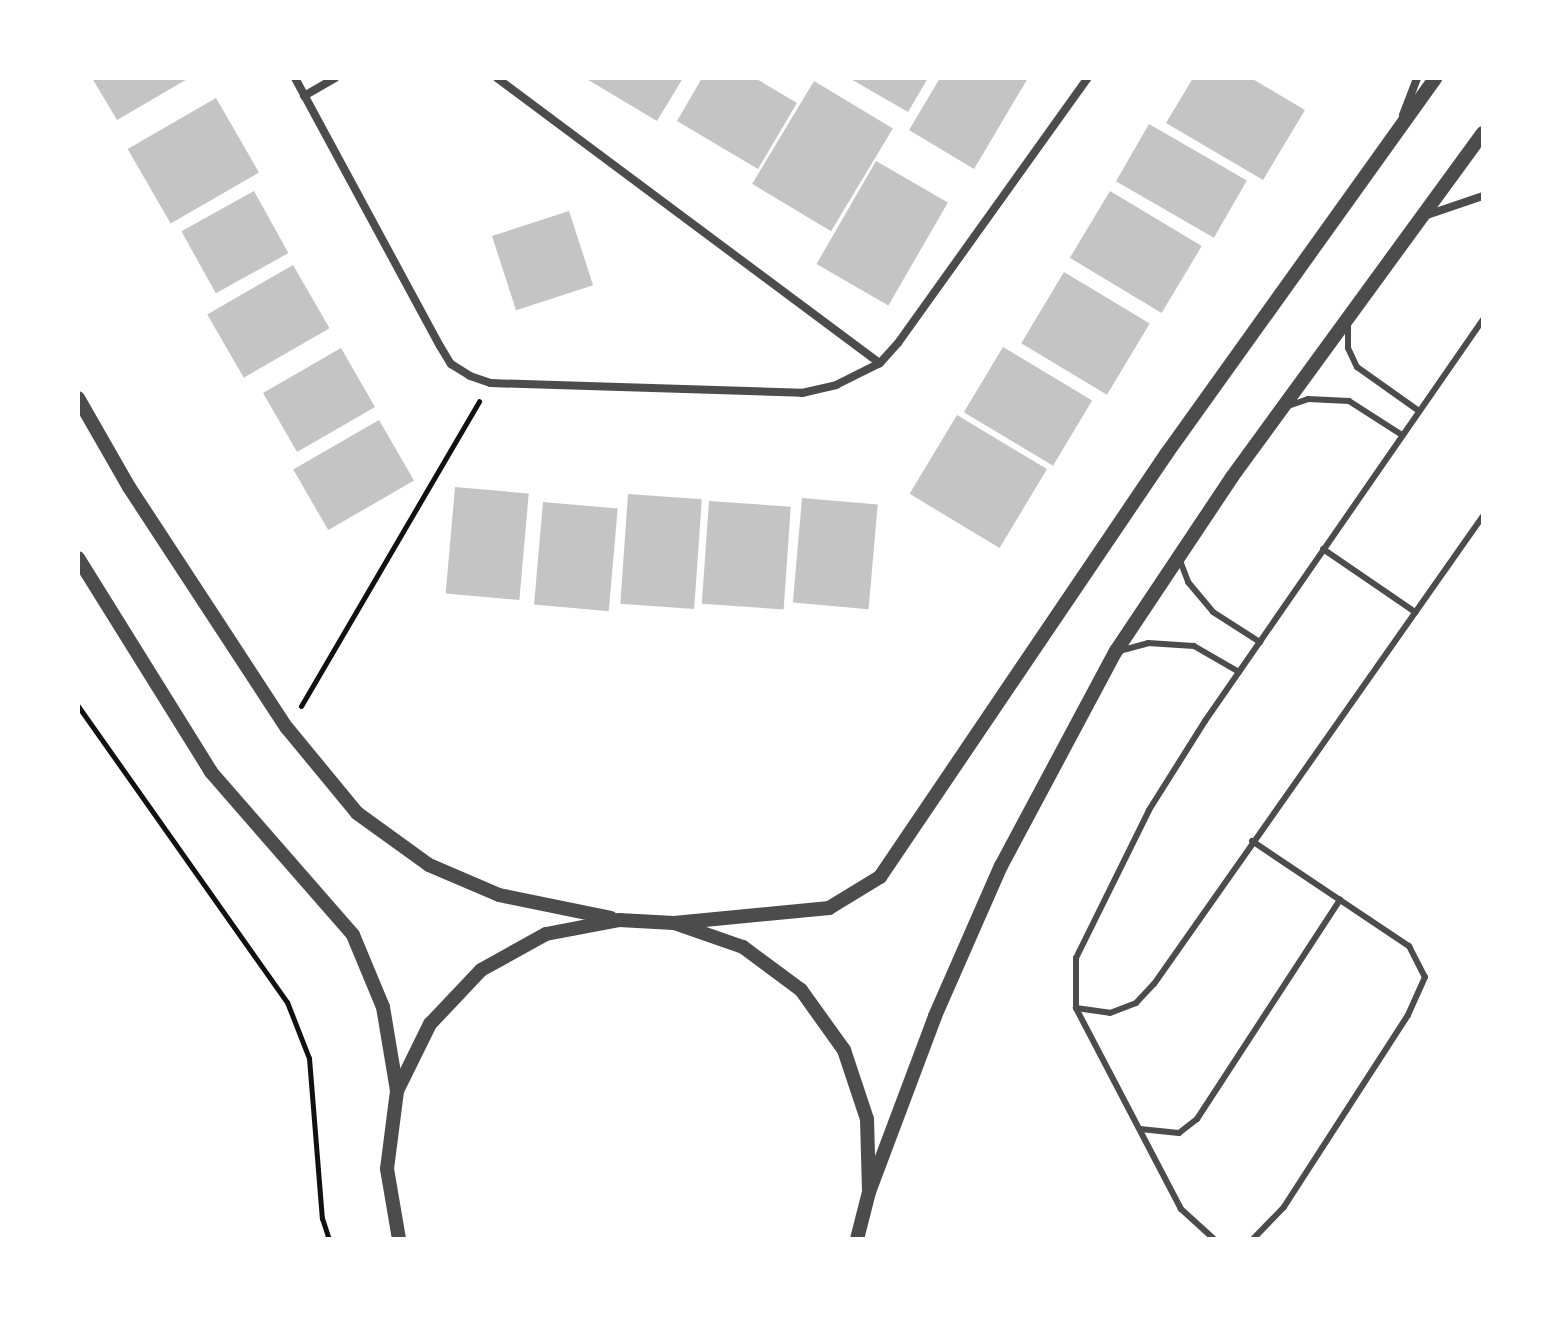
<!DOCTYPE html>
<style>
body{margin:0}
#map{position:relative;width:1561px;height:1317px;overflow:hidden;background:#fff;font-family:Jost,sans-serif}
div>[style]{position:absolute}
.building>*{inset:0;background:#c4c4c4;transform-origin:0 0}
.path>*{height:5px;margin:-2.5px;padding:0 2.5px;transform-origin:2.5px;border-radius:2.5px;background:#111}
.service>*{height:6px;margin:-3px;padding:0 3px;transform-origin:3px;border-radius:3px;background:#4c4c4c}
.minor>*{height:8px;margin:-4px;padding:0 4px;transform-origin:4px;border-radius:4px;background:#4c4c4c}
.tertiary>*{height:14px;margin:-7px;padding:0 7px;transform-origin:7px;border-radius:7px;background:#4c4c4c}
span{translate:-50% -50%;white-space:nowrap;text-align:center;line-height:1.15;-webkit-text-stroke:7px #fff;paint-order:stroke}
.frame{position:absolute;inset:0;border:80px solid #fff;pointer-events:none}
</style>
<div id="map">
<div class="building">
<div style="clip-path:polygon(92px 78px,189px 78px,117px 120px)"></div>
<div style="clip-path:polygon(585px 78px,683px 78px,657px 121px)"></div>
<div style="clip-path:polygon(702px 78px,755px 78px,797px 103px,758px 169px,677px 121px)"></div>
<div style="clip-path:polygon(849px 78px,928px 78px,908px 112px)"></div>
<div style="clip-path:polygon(940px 78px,1028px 78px,974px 169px,909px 130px)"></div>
<div style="clip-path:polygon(1193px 78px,1251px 78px,1305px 110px,1263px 180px,1166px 123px)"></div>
<div style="left:814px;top:81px;width:92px;height:120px;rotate:31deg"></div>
<div style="left:216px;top:98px;width:86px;height:102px;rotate:60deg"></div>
<div style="left:1149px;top:124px;width:113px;height:66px;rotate:30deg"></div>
<div style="left:876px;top:161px;width:83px;height:119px;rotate:30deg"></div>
<div style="left:254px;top:191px;width:71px;height:83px;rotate:61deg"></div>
<div style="left:1110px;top:191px;width:107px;height:78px;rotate:31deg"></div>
<div style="left:569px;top:211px;width:78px;height:81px;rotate:72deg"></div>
<div style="left:293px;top:265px;width:73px;height:99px;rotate:60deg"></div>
<div style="left:1064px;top:272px;width:100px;height:83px;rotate:31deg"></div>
<div style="left:1003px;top:347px;width:104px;height:76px;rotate:31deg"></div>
<div style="left:341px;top:348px;width:68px;height:90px;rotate:60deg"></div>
<div style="left:957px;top:415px;width:105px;height:92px;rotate:31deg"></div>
<div style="left:379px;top:420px;width:70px;height:99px;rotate:60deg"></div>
<div style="left:455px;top:487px;width:74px;height:107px;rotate:5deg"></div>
<div style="left:628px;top:494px;width:74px;height:110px;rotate:4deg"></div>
<div style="left:802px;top:498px;width:76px;height:105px;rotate:5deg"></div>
<div style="left:709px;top:501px;width:82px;height:103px;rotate:4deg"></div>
<div style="left:543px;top:502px;width:75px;height:103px;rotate:5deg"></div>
</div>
<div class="path">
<div style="left:78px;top:706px;width:362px;rotate:54.8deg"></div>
<div style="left:287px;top:1002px;width:60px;rotate:68.6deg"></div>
<div style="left:309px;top:1058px;width:161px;rotate:85.4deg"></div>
<div style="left:322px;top:1218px;width:22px;rotate:72deg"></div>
<div style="left:301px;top:706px;width:353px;rotate:-59.7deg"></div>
</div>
<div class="service">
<div style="left:1348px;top:325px;width:23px;rotate:90deg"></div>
<div style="left:1348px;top:348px;width:21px;rotate:65deg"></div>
<div style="left:1357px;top:367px;width:76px;rotate:35.4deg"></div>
<div style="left:1288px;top:406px;width:21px;rotate:-19deg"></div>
<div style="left:1308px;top:399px;width:41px;rotate:2.8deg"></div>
<div style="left:1349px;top:401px;width:63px;rotate:32.7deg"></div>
<div style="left:1323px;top:549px;width:112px;rotate:34.4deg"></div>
<div style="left:1179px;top:558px;width:26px;rotate:69deg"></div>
<div style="left:1188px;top:582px;width:39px;rotate:50deg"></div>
<div style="left:1213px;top:612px;width:56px;rotate:32.6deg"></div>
<div style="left:1119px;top:651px;width:30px;rotate:-15deg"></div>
<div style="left:1148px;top:643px;width:46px;rotate:3.7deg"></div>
<div style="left:1194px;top:646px;width:52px;rotate:30deg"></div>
<div style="left:1252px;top:841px;width:189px;rotate:33.8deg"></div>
<div style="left:1409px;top:946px;width:35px;rotate:63deg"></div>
<div style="left:1425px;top:977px;width:42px;rotate:114.1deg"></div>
<div style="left:1408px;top:1015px;width:229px;rotate:122.9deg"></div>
<div style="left:1284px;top:1207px;width:45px;rotate:134.1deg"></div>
<div style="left:1076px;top:1008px;width:34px;rotate:8deg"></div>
<div style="left:1110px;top:1013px;width:28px;rotate:-21deg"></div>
<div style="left:1136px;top:1003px;width:26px;rotate:-47deg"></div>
<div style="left:1154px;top:984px;width:572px;rotate:-54.89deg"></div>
<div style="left:1140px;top:1129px;width:39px;rotate:6deg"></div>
<div style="left:1179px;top:1133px;width:23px;rotate:-38deg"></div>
<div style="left:1197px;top:1119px;width:262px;rotate:-56.9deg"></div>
<div style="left:1214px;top:1239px;width:45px;rotate:-137.7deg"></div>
<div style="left:1181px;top:1209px;width:227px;rotate:-117.6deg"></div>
<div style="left:1076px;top:1008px;width:50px;rotate:-90deg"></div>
<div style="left:1076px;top:958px;width:165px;rotate:-63.7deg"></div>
<div style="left:1149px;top:810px;width:105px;rotate:-57.8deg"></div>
<div style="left:1205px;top:721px;width:489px;rotate:-55.3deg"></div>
</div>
<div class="minor">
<div style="left:295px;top:78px;width:305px;rotate:61.6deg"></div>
<div style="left:440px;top:346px;width:21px;rotate:59deg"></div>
<div style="left:451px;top:364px;width:22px;rotate:32deg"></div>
<div style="left:470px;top:376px;width:21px;rotate:19deg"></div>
<div style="left:490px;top:383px;width:312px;rotate:1.8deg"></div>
<div style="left:802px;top:393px;width:35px;rotate:-13deg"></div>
<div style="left:836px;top:385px;width:49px;rotate:-26.6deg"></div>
<div style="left:880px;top:363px;width:27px;rotate:-48deg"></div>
<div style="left:898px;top:343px;width:326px;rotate:-54.4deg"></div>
<div style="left:497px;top:78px;width:477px;rotate:36.7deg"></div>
<div style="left:304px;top:96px;width:36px;rotate:-30deg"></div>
<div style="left:1403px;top:115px;width:40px;rotate:-69deg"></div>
<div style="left:1427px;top:215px;width:59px;rotate:-18.7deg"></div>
</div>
<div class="tertiary">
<div style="left:78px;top:398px;width:103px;rotate:60.2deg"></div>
<div style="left:129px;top:487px;width:288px;rotate:56.8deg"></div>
<div style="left:287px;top:728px;width:110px;rotate:50.5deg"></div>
<div style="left:357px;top:813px;width:89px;rotate:35.8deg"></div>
<div style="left:429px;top:865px;width:76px;rotate:23.2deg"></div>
<div style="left:499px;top:895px;width:114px;rotate:11.6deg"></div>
<div style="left:78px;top:558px;width:252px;rotate:58.1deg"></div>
<div style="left:211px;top:772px;width:216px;rotate:48.9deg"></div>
<div style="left:353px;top:935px;width:78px;rotate:67.4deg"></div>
<div style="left:383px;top:1007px;width:85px;rotate:80.5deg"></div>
<div style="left:674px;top:923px;width:156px;rotate:-5.5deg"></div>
<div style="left:829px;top:908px;width:60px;rotate:-31.3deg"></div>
<div style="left:880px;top:877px;width:512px;rotate:-55.91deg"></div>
<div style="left:1167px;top:453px;width:461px;rotate:-54.4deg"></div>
<div style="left:869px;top:1192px;width:188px;rotate:-69.4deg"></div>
<div style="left:935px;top:1016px;width:164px;rotate:-66.3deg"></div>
<div style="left:1001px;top:866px;width:244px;rotate:-61.9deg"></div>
<div style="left:1116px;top:651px;width:209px;rotate:-56.3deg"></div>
<div style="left:1232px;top:477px;width:426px;rotate:-53.9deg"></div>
<div style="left:399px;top:1239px;width:71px;rotate:-99.7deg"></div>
<div style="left:387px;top:1169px;width:79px;rotate:-82.7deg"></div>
<div style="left:397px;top:1091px;width:75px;rotate:-63.8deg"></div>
<div style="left:430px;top:1024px;width:74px;rotate:-46.6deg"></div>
<div style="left:481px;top:970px;width:74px;rotate:-29deg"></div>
<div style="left:546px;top:934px;width:74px;rotate:-10.9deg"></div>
<div style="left:619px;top:920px;width:55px;rotate:3.1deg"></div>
<div style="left:674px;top:923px;width:73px;rotate:19.2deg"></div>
<div style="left:743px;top:947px;width:72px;rotate:36.6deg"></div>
<div style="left:801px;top:990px;width:74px;rotate:54.4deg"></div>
<div style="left:844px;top:1050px;width:73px;rotate:71.6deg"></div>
<div style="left:867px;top:1119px;width:73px;rotate:88.4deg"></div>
<div style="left:869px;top:1192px;width:49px;rotate:104.3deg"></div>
</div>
<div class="frame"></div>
</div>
